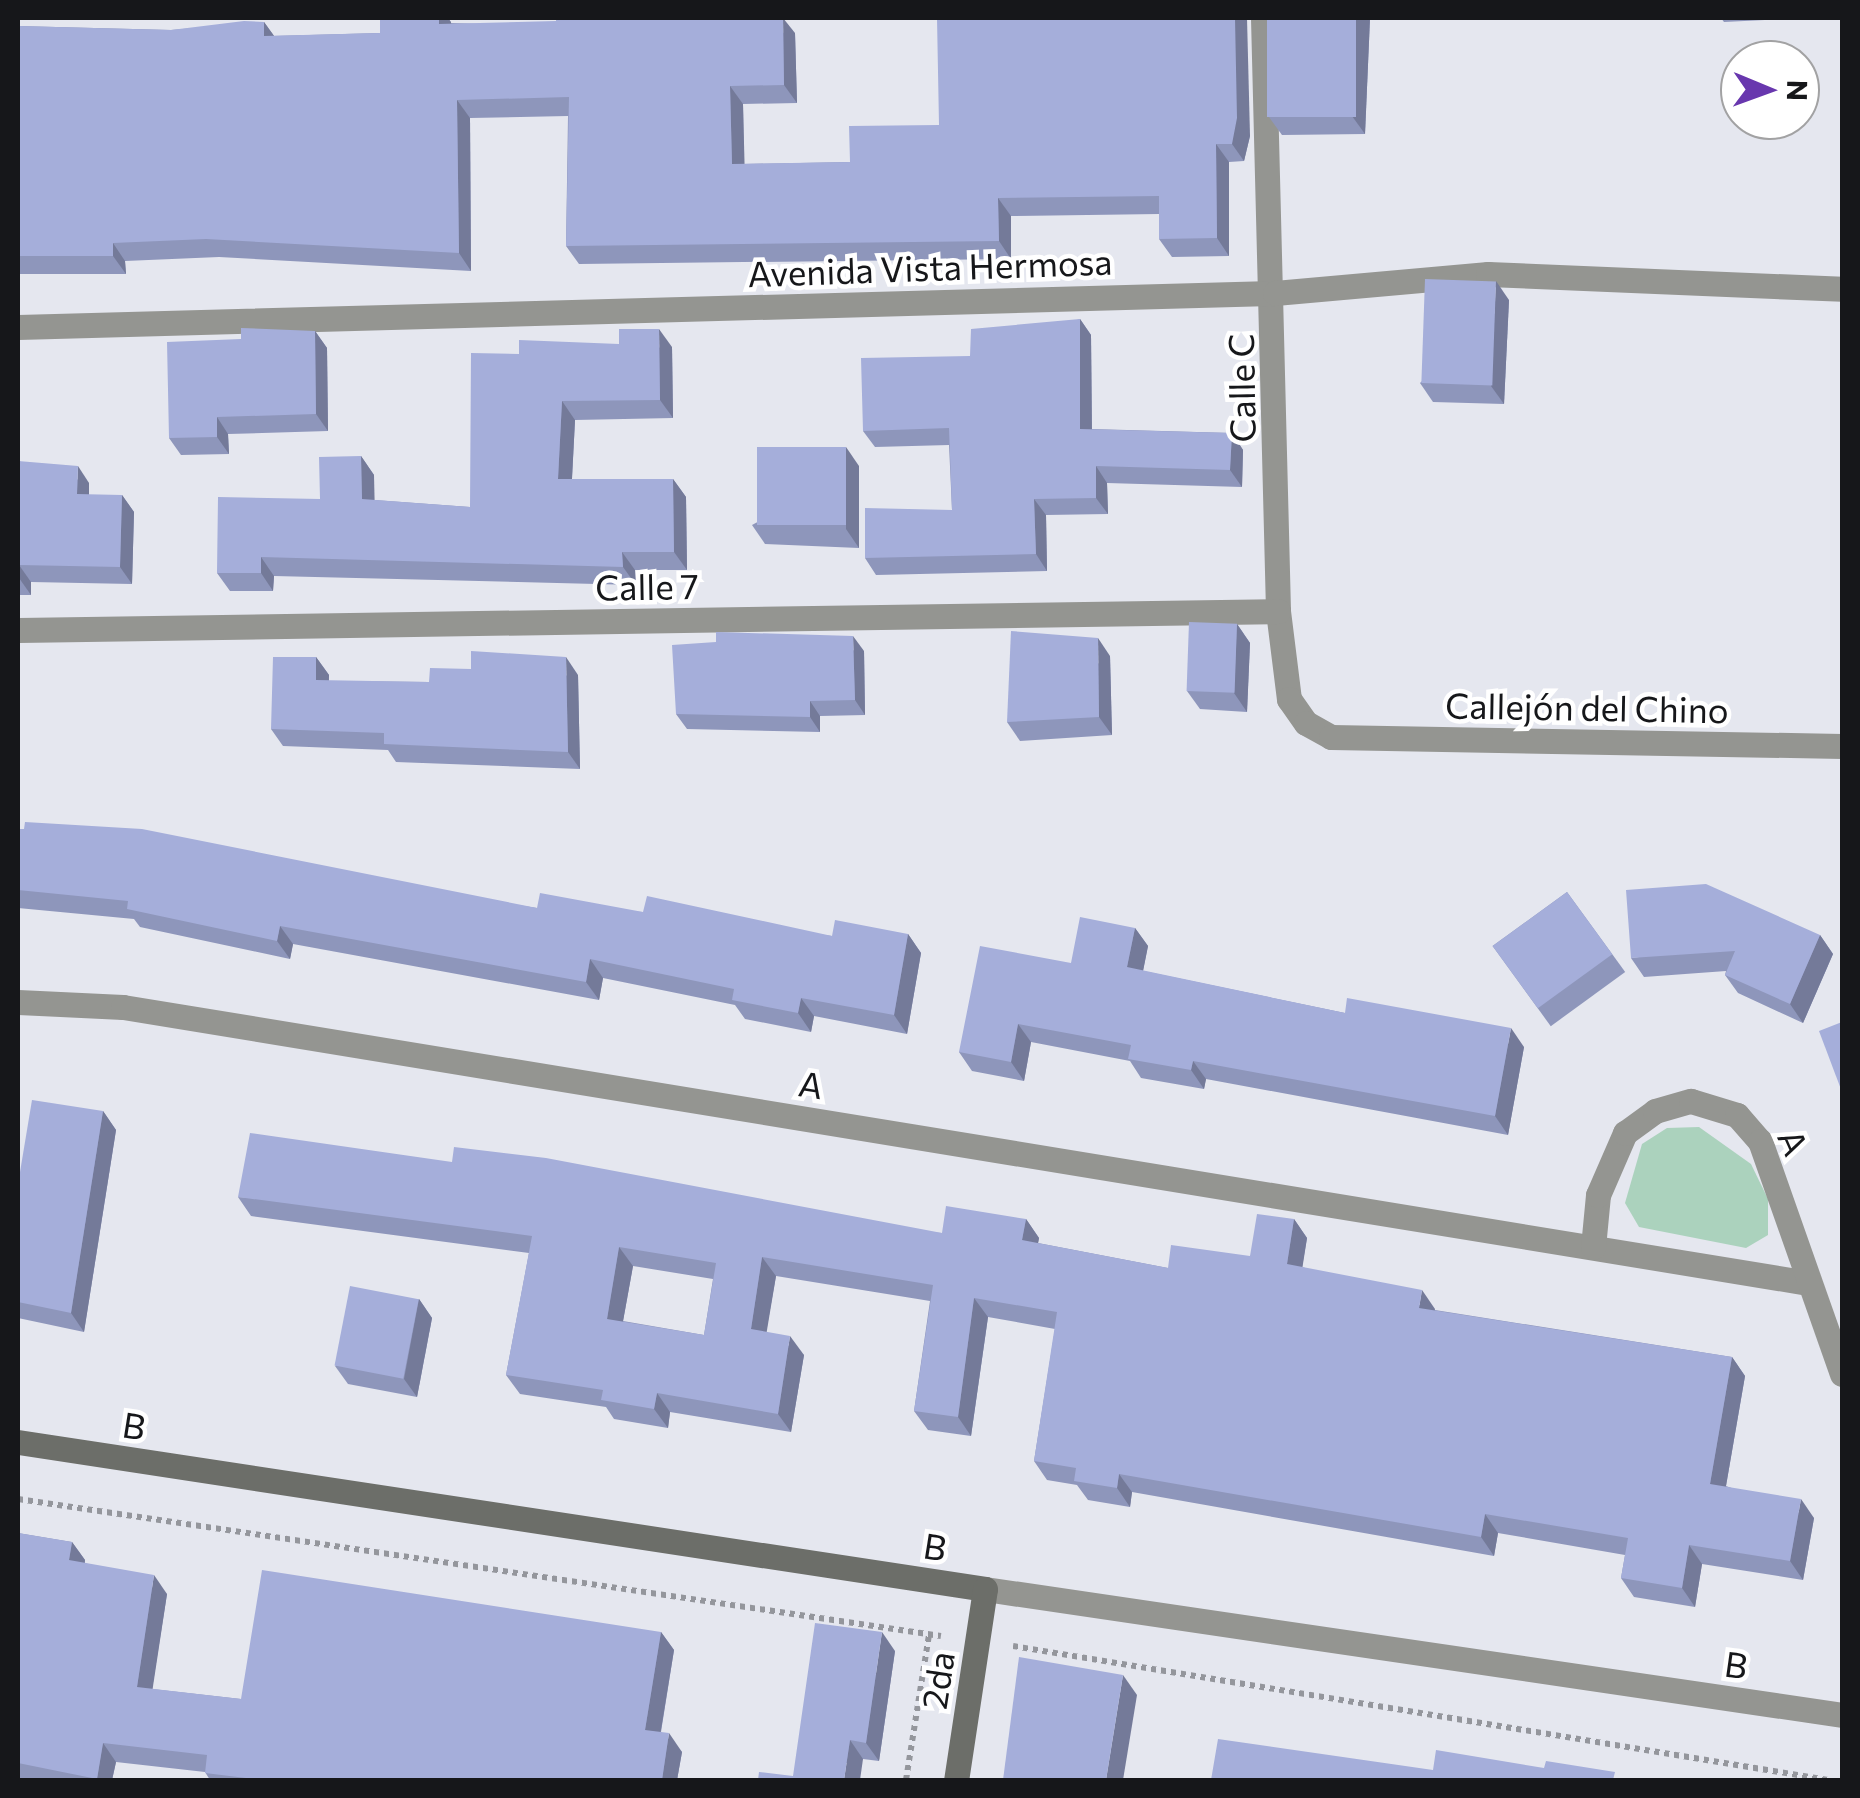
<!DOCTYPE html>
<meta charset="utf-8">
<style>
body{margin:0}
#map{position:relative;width:1860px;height:1798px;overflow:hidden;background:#e5e7ef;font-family:Commissioner,sans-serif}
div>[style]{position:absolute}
.green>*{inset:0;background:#abd2bd}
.path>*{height:6px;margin-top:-3px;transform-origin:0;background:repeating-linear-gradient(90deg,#94969c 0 5px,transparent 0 10px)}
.street>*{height:25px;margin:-12.5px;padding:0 12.5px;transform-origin:12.5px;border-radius:12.5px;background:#949591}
.secondary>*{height:25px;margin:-12.5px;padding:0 12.5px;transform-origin:12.5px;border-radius:12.5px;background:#6c6e69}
.wall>*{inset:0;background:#8e96bb;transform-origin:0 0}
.shaded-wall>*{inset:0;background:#747a99}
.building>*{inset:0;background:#a5aeda;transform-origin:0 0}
span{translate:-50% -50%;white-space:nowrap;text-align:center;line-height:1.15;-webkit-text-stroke:9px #fff;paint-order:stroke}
.street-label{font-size:35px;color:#16171a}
.frame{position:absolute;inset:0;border:20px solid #16171a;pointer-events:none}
.north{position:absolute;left:1720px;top:40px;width:100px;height:100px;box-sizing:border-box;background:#fff;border:2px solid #a2a2a3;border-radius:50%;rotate:91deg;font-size:28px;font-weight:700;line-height:40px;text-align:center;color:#16171a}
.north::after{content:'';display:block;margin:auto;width:35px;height:45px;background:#6837ae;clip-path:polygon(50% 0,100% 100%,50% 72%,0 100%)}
</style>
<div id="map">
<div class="green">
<div style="clip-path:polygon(1699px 1127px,1751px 1164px,1768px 1199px,1768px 1235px,1746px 1248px,1639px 1227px,1625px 1203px,1642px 1144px,1667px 1128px)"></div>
</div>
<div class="path">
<div style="left:18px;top:1499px;width:933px;rotate:8.44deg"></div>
<div style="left:1013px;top:1646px;width:826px;rotate:9.34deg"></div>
<div style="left:906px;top:1780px;width:148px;rotate:-81deg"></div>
</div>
<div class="street">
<div style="left:1263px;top:18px;width:593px;rotate:88.55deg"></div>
<div style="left:1278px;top:611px;width:89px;rotate:82.9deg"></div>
<div style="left:1289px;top:699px;width:29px;rotate:55deg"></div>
<div style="left:1306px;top:723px;width:29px;rotate:29deg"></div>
<div style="left:1331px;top:737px;width:511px;rotate:1.01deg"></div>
<div style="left:18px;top:327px;width:1257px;rotate:-1.55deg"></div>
<div style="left:1275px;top:293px;width:214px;rotate:-5.1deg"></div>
<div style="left:1488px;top:274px;width:354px;rotate:2.4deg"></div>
<div style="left:18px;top:630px;width:1260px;rotate:-0.86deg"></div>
<div style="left:18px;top:1002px;width:105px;rotate:2.7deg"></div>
<div style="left:123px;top:1007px;width:1707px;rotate:9.3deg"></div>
<div style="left:1593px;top:1247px;width:52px;rotate:-84.5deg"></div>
<div style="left:1598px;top:1195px;width:68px;rotate:-66.5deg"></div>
<div style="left:1625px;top:1133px;width:37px;rotate:-36deg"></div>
<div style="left:1655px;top:1111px;width:37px;rotate:-16deg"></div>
<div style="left:1691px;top:1101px;width:48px;rotate:16.9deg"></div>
<div style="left:1737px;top:1115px;width:35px;rotate:49deg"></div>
<div style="left:1760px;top:1141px;width:247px;rotate:70.6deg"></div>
<div style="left:985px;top:1589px;width:866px;rotate:8.36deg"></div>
</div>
<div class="secondary">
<div style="left:18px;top:1442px;width:978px;rotate:8.64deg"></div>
<div style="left:985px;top:1589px;width:193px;rotate:98.6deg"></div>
</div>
<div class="wall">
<div style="clip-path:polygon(380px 18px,448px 18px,451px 23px,795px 33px,797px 103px,743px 104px,744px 164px,850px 162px,1250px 136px,1244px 161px,1229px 162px,1229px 256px,1172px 257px,1159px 239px,1159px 214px,1011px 216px,1011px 259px,579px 264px,566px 246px,568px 116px,470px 118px,471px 271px,219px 257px,125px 261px,126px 274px,18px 274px,18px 26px,171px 30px,264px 22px,274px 36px,380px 33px)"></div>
<div style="clip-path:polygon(1267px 18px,1370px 18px,1365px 134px,1282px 135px,1269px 117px)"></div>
<div style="clip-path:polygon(1721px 18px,1805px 18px,1724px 22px)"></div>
<div style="clip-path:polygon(1509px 300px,1504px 404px,1433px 402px,1420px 383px)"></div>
<div style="clip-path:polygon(1080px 319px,1091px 335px,1092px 429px,1232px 433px,1243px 450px,1242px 487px,1107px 483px,1108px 514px,1046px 515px,1047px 571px,876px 575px,865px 558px,952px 510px,949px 445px,875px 447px,863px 431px,970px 356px)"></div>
<div style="clip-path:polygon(315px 331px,327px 348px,328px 431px,228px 434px,229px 454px,181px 455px,169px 438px,241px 339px)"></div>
<div style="clip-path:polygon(672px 347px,673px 418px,575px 420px,572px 479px,673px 479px,686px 497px,687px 570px,635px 570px,636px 585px,274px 576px,273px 591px,230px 591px,217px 573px,320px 499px,361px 456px,374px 475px,374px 500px,470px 507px,519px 354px)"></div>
<div style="clip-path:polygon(18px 461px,89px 483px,89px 495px,122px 495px,134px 512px,132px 584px,31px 582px,31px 595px,18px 595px)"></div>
<div style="clip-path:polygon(859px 466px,859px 548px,765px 544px,752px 525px)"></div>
<div style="clip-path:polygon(1237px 624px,1250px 643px,1247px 712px,1200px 709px,1187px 691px)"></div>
<div style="clip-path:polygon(716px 642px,864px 651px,865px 715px,820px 716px,820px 732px,687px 729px,676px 714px)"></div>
<div style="clip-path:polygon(1110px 656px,1112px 735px,1020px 741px,1007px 722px)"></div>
<div style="clip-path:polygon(316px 657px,329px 675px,329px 681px,429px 682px,578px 675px,580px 769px,396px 762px,388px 750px,283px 746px,271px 729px)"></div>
<div style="clip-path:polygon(18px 829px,537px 908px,643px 912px,832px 936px,908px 934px,921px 953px,907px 1034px,814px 1016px,811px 1032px,745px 1019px,735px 1005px,603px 978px,599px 1000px,293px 944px,290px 959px,140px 927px,134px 919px,18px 908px)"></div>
<div style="left:1567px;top:892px;width:99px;height:92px;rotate:54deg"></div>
<div style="clip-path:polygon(1135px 928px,1148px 946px,1143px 971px,1345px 1013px,1524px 1047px,1508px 1135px,1206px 1079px,1204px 1089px,1141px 1078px,1130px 1061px,1031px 1042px,1024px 1081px,972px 1071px,959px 1052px,1071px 963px)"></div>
<div style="clip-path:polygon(1820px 935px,1833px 954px,1803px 1023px,1738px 993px,1725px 975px,1726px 971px,1644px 977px,1631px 958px)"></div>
<div style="clip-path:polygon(103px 1111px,116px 1130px,84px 1332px,18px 1318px,18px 1184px)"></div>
<div style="clip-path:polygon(evenodd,238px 1197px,942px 1233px,1026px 1219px,1039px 1238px,1038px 1243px,1168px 1268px,1250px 1256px,1294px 1219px,1307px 1238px,1302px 1267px,1435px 1310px,1732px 1357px,1745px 1376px,1726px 1486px,1814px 1518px,1803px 1580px,1702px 1564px,1695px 1607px,1634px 1597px,1621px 1578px,1625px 1555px,1498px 1533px,1494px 1556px,1132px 1492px,1130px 1507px,1088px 1500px,1077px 1485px,1047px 1480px,1034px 1461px,1055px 1329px,988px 1317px,971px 1436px,928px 1430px,914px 1411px,930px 1301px,776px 1276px,766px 1332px,804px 1355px,791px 1432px,670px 1412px,668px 1428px,614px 1419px,606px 1407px,520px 1394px,506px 1375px,529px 1253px,251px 1216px,238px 1197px,633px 1266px,713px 1279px,704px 1335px,623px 1321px,633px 1266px)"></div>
<div style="clip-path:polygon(419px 1299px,432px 1318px,417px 1397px,348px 1384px,335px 1366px)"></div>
<div style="clip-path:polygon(18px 1533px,72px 1542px,85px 1560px,85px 1563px,167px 1594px,152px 1689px,241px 1699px,661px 1632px,674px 1650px,661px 1732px,682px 1752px,677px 1780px,210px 1780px,205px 1772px,116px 1762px,112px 1780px,27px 1780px,18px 1779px)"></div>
<div style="clip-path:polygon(895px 1651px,879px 1761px,863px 1759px,793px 1776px)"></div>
</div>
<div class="shaded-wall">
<div style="clip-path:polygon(439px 18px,448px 18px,451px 22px,452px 42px,439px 24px)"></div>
<div style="clip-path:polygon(783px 18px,795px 33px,797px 103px,784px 85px)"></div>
<div style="clip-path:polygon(1235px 18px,1247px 18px,1250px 136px,1244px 161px,1232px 144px)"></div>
<div style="clip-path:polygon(1356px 18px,1370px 18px,1365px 134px,1352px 116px)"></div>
<div style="clip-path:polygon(264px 22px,277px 40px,264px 36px)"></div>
<div style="clip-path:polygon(730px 86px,743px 104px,745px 182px,732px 164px)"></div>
<div style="clip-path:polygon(457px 100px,470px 118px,471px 271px,459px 253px)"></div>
<div style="clip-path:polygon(1216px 144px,1229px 162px,1229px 256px,1217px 238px)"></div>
<div style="clip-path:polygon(998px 198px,1011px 216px,1011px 259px,999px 241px)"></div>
<div style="clip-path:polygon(113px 243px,125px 261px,126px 274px,113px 256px)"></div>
<div style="clip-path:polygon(1496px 281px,1509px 300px,1504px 404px,1491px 386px)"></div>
<div style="clip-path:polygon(1080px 319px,1091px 335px,1092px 445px,1080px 429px)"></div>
<div style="clip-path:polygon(659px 329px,672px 347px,673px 418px,660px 400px)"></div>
<div style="clip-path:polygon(315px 331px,327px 348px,328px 431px,316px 414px)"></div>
<div style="clip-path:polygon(562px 401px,575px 420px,571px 497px,558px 479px)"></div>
<div style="clip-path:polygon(217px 417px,228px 434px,229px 454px,217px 437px)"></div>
<div style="clip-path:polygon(1232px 433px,1243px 450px,1242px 487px,1230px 470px)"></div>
<div style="clip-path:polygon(846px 447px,859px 466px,859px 548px,846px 529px)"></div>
<div style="clip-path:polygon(361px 456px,374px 475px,375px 518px,362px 499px)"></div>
<div style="clip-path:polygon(78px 466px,89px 483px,89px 511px,77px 494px)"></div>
<div style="clip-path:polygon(1096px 466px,1107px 483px,1108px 514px,1096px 498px)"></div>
<div style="clip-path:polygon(673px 479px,686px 497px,687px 570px,674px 552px)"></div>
<div style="clip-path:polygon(122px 495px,134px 512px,132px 584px,120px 567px)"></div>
<div style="clip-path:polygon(1034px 499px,1046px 515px,1047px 571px,1036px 554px)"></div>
<div style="clip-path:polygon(622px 552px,635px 570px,636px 585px,623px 567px)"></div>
<div style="clip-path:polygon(261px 557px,274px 576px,273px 591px,261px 573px)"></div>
<div style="clip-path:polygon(19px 565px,31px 582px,31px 595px,19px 578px)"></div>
<div style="clip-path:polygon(1237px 624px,1250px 643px,1247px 712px,1234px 693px)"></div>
<div style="clip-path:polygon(853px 636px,864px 651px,865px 715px,855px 700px)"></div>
<div style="clip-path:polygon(1098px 638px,1110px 656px,1112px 735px,1099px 717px)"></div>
<div style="clip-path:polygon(316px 657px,329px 675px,328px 698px,316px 680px)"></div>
<div style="clip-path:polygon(566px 657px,578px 675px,580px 769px,568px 752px)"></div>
<div style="clip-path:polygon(810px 701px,820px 716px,820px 732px,810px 717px)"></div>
<div style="clip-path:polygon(280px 926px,293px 944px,290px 959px,277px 941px)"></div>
<div style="clip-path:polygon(1135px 928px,1148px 946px,1140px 986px,1127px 967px)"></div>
<div style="clip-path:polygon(908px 934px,921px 953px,907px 1034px,894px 1015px)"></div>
<div style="clip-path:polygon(1820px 935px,1833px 954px,1803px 1023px,1790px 1004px)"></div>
<div style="clip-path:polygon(590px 959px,603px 978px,599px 1000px,586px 982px)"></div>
<div style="clip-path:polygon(801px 998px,814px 1016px,811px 1032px,798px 1013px)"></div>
<div style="clip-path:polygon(1018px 1024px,1031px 1042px,1024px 1081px,1011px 1062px)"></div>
<div style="clip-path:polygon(1511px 1028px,1524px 1047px,1508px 1135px,1495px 1116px)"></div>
<div style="clip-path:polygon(1193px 1061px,1206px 1079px,1204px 1089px,1191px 1070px)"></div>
<div style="clip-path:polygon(103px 1111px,116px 1130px,84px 1332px,71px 1313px)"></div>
<div style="clip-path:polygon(1026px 1219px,1039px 1238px,1035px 1259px,1022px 1240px)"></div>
<div style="clip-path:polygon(1294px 1219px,1307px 1238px,1300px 1283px,1287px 1264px)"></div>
<div style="clip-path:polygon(619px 1247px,633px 1266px,620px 1338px,607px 1319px)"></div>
<div style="clip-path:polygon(762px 1257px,776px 1276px,764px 1348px,751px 1329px)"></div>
<div style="clip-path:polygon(1422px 1290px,1435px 1309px,1432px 1327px,1419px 1308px)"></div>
<div style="clip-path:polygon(974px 1298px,988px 1317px,971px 1436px,958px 1417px)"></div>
<div style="clip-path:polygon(419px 1299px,432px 1318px,417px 1397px,404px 1379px)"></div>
<div style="clip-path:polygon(790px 1336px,804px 1355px,791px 1432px,778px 1414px)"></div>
<div style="clip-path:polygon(1732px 1357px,1745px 1376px,1723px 1503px,1710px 1484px)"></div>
<div style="clip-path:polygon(657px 1393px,670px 1412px,668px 1428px,654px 1409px)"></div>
<div style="clip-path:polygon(1119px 1474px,1132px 1492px,1130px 1507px,1117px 1488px)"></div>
<div style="clip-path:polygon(1801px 1499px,1814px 1518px,1803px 1580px,1790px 1561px)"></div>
<div style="clip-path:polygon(1485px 1514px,1498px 1533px,1494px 1556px,1481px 1537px)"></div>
<div style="clip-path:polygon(72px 1542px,85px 1560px,82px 1579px,69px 1560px)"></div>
<div style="clip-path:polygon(1689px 1545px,1702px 1564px,1695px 1607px,1682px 1588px)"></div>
<div style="clip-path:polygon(154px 1575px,167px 1594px,150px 1706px,137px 1687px)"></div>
<div style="clip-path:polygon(661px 1632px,674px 1650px,658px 1748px,645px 1730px)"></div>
<div style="clip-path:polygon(882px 1632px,895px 1651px,879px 1761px,866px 1743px)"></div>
<div style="clip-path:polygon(1123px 1675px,1137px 1695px,1123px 1780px,1106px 1780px)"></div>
<div style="clip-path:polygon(669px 1733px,682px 1752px,677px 1780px,662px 1780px)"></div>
<div style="clip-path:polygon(850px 1740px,863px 1759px,860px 1780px,844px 1780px)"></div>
<div style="clip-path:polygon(103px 1743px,116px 1762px,112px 1780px,97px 1779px)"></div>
</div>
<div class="building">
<div style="clip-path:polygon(380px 18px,439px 18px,439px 24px,556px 21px,556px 18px,783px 18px,784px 85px,730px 86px,732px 164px,850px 162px,849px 126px,939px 125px,937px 18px,1235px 18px,1237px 118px,1232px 144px,1216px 144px,1217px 238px,1159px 239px,1159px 196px,998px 198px,999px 241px,566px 246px,569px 97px,457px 100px,459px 253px,206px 239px,113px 243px,113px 256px,18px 256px,18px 26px,171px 30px,244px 21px,264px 22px,264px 36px,380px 33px)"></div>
<div style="left:1267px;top:18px;width:89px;height:99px"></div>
<div style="left:1425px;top:279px;width:71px;height:104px;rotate:2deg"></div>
<div style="clip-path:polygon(1080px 319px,1080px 429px,1232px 433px,1230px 470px,1096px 466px,1096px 498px,1034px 499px,1036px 554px,865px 558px,865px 508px,952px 510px,949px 428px,863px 431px,861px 358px,970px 356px,971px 329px)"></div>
<div style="clip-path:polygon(241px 328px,315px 331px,316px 414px,217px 417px,217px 437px,169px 438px,167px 342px,241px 339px)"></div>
<div style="clip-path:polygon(619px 329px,659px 329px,660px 400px,562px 401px,558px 479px,673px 479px,674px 552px,622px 552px,623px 567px,261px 557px,261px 573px,217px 573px,218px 497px,320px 499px,319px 457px,361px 456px,362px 499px,470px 507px,471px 353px,519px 354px,519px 340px,619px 344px)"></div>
<div style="left:757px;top:447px;width:89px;height:78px"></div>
<div style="clip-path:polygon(18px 461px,78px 466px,77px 494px,122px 495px,120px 567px,19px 565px,19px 578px,18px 578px)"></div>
<div style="left:1189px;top:622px;width:48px;height:69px;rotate:2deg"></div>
<div style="clip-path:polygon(1011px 631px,1098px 638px,1099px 717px,1007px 722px)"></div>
<div style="clip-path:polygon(716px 632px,853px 636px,855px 700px,810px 701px,810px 717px,676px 714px,672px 645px,716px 642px)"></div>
<div style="clip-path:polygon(471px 651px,566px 657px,568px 752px,384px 744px,384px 733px,271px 729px,273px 657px,316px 657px,316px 680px,429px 682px,430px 668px,471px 669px)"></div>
<div style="clip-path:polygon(25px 822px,142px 829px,537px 908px,540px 893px,643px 912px,647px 896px,832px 936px,835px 920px,908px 934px,894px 1015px,801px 998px,798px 1013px,732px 1000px,734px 989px,590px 959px,586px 982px,280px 926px,277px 941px,127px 909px,128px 901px,18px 890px,18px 829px,24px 829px)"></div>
<div style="clip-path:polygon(1706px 884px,1820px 935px,1790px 1004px,1725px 975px,1735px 951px,1631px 958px,1626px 890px)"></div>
<div style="left:1567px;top:892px;width:77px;height:92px;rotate:54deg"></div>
<div style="clip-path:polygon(1080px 917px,1135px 928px,1127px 967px,1345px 1013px,1347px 998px,1511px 1028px,1495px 1116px,1193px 1061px,1191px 1070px,1128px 1059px,1131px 1045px,1018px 1024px,1011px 1062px,959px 1052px,980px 946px,1071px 963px)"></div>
<div style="clip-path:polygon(1842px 1022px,1842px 1092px,1819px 1031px)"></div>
<div style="clip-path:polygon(32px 1100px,103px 1111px,71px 1313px,18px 1302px,18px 1184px)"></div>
<div style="clip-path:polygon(evenodd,250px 1133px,452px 1162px,454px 1147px,546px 1158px,942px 1233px,946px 1206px,1026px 1219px,1022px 1240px,1168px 1268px,1171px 1245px,1250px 1256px,1257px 1214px,1294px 1219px,1287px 1264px,1422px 1290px,1419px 1308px,1732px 1357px,1710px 1484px,1801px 1499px,1790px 1561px,1689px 1545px,1682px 1588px,1621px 1578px,1628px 1538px,1485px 1514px,1481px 1537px,1119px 1474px,1117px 1488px,1074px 1481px,1076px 1468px,1034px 1461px,1057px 1312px,974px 1298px,958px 1417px,914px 1411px,933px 1285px,762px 1257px,751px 1329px,790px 1336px,778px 1414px,657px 1393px,654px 1409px,601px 1400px,603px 1390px,506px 1375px,532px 1236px,238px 1197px,250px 1133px,619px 1247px,716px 1263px,704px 1335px,607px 1319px,619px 1247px)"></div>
<div style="left:350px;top:1286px;width:70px;height:81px;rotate:11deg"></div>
<div style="clip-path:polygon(18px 1533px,72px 1542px,69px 1560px,154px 1575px,137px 1687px,241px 1699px,262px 1570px,661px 1632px,645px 1730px,669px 1733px,662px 1780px,262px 1780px,205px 1773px,207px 1755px,103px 1743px,97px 1779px,18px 1763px)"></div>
<div style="clip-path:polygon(815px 1623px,882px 1632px,866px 1743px,850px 1740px,844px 1780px,758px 1780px,759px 1772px,793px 1776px)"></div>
<div style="clip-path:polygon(1019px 1657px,1123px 1675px,1106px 1780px,1003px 1780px)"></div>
<div style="clip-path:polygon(1218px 1739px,1433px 1770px,1436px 1750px,1544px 1768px,1546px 1761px,1615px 1772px,1613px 1780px,1211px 1780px)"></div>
</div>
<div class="street-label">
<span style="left:930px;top:267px;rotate:-2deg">Avenida Vista Hermosa</span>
<span style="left:1241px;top:388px;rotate:-91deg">Calle C</span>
<span style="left:647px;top:586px;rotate:-1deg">Calle 7</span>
<span style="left:1587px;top:707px;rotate:1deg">Callejón del Chino</span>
<span style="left:811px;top:1084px;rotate:9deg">A</span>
<span style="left:1794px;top:1142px;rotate:66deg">A</span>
<span style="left:134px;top:1425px;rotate:9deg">B</span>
<span style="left:935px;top:1546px;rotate:9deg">B</span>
<span style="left:1736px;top:1664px;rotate:8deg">B</span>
<span style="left:937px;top:1680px;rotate:-81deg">2da</span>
</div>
<div class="frame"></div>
<div class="north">N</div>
</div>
